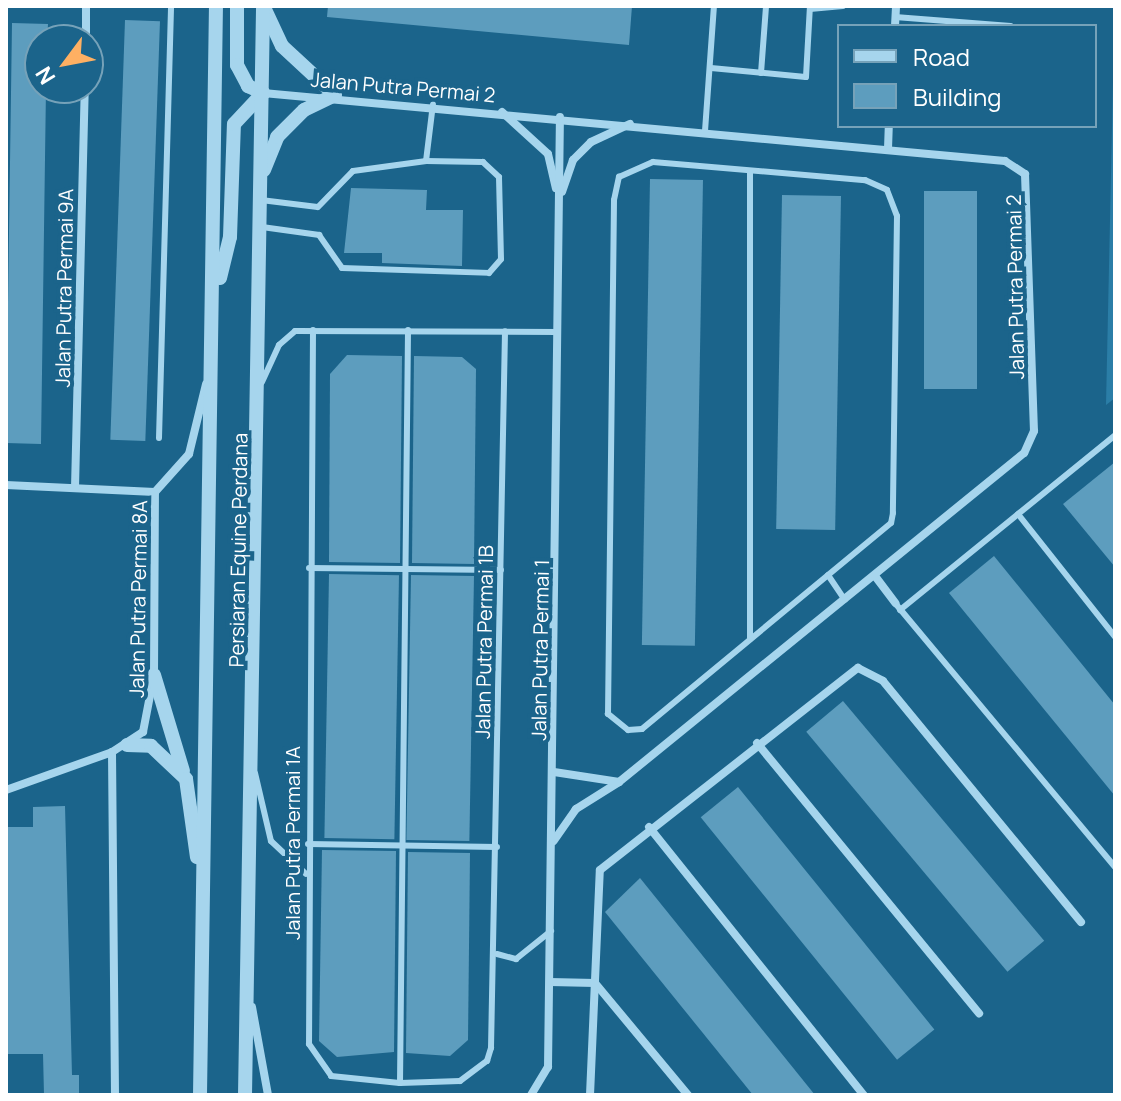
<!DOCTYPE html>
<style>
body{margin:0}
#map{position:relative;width:1121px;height:1101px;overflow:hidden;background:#1b648b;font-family:Manrope,sans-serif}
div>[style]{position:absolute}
.green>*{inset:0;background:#2b7ea7}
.building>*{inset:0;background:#5d9dbe;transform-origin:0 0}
.service>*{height:6px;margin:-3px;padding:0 3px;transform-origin:3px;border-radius:3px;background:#a6d5ed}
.minor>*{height:8px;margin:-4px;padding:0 4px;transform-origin:4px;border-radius:4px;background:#a6d5ed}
.tertiary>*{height:14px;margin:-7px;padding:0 7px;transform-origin:7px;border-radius:7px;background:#a6d5ed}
span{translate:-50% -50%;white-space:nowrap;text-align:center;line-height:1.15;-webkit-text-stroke:8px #1b648b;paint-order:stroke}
.street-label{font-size:20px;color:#fff}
.frame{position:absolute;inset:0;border:8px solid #fff;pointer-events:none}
.legend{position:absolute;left:837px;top:24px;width:260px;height:104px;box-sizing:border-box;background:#1b648b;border:2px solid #76a2b9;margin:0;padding:10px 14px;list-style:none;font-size:24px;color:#fff}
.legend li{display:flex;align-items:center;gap:16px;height:40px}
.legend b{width:40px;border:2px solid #76a2b9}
.north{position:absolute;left:24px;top:24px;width:80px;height:80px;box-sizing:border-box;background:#1b648b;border:2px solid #76a2b9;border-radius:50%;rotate:238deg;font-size:22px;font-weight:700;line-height:32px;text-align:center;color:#fff}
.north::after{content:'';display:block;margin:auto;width:28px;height:36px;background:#feb063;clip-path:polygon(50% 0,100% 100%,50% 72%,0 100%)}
</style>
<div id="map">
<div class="green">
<div style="clip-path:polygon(1114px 35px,1115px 398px,1106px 405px)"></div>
</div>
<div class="building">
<div style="clip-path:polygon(328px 6px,632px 6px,629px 45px,327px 17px)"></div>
<div style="left:125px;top:20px;width:35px;height:420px;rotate:2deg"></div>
<div style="clip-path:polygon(12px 23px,48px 24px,47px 40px,40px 40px,40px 88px,46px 88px,41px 444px,6px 443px)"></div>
<div style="left:650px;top:179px;width:53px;height:466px;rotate:1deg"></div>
<div style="clip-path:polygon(351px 188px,427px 190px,426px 210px,463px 210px,462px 266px,382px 263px,382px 253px,344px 253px)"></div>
<div style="left:924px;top:191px;width:53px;height:198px"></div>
<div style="left:782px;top:195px;width:59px;height:334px;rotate:1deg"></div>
<div style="clip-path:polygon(347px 355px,402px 356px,400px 563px,329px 562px,330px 374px)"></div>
<div style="clip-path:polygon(414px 356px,462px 357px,476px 369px,474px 564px,412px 563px)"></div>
<div style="clip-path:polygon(1115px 462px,1115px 567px,1063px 504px)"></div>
<div style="clip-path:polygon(994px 556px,1115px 705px,1115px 796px,949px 593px)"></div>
<div style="left:329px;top:574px;width:70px;height:264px;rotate:1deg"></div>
<div style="left:411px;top:575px;width:63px;height:265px;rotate:1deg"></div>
<div style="left:843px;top:701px;width:313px;height:48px;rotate:50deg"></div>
<div style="left:738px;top:787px;width:312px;height:48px;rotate:51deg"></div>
<div style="clip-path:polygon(65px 806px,72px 1075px,79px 1075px,79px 1095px,44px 1095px,43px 1054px,6px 1054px,6px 827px,33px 827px,33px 807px)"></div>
<div style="clip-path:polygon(322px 850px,396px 851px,394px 1052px,337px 1057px,319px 1041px)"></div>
<div style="clip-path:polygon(408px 852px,470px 853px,468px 1040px,450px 1056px,406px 1053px)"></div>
<div style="clip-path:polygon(640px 878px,815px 1095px,753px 1095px,605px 912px)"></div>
</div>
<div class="service">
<div style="left:810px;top:9px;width:33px;rotate:-5deg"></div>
<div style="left:895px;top:17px;width:116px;rotate:4.4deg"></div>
<div style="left:711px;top:68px;width:95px;rotate:5.4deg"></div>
<div style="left:806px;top:77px;width:71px;rotate:-86.8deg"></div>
<div style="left:761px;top:73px;width:67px;rotate:-85.7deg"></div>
<div style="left:705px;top:131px;width:125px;rotate:-85.9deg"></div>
<div style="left:653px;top:162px;width:213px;rotate:4.9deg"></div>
<div style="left:865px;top:180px;width:24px;rotate:24deg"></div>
<div style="left:887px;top:190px;width:28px;rotate:69deg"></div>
<div style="left:897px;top:216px;width:297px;rotate:90.8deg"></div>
<div style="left:893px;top:513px;width:10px;rotate:101deg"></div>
<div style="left:891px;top:523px;width:323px;rotate:140.4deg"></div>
<div style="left:642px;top:729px;width:14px;rotate:176deg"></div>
<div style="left:628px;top:730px;width:26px;rotate:-141deg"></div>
<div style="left:608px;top:714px;width:514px;rotate:-89.33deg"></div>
<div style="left:614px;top:200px;width:24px;rotate:-78deg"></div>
<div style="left:619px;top:177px;width:37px;rotate:-24deg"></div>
<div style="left:261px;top:200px;width:57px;rotate:7deg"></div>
<div style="left:318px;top:207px;width:50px;rotate:-45.8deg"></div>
<div style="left:353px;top:171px;width:74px;rotate:-7.8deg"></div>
<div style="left:262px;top:227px;width:58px;rotate:8deg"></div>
<div style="left:319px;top:235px;width:40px;rotate:55.1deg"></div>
<div style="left:342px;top:268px;width:147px;rotate:1.9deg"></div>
<div style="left:489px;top:273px;width:18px;rotate:-49deg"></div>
<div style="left:501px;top:259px;width:82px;rotate:-91.4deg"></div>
<div style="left:499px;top:177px;width:22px;rotate:-137deg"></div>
<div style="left:483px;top:162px;width:57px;rotate:-179deg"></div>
<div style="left:426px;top:161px;width:57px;rotate:-83deg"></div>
<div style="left:313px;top:330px;width:714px;rotate:90.32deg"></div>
<div style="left:309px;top:1044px;width:39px;rotate:55deg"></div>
<div style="left:331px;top:1076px;width:69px;rotate:5.8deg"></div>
<div style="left:400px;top:1083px;width:60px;rotate:-1.9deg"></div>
<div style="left:460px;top:1081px;width:34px;rotate:-37deg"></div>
<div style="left:487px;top:1061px;width:14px;rotate:-73deg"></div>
<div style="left:491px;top:1048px;width:717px;rotate:-88.88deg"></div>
<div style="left:262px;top:382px;width:41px;rotate:-65.3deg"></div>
<div style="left:279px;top:345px;width:21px;rotate:-41deg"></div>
<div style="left:295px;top:331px;width:263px;rotate:0.2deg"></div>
<div style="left:159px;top:438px;width:432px;rotate:-88.4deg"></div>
<div style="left:1018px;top:514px;width:157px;rotate:51.7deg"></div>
<div style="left:309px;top:568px;width:192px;rotate:0.6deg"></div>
<div style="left:828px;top:575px;width:30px;rotate:56deg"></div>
<div style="left:895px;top:603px;width:344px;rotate:50.2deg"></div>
<div style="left:900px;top:610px;width:277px;rotate:-39.1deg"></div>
<div style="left:750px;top:639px;width:467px;rotate:-90deg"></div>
<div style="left:255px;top:773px;width:70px;rotate:76.8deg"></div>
<div style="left:271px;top:841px;width:48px;rotate:43.3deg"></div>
<div style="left:308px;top:844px;width:189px;rotate:0.9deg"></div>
<div style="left:497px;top:954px;width:20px;rotate:15deg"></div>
<div style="left:516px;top:959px;width:45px;rotate:-38.7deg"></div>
<div style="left:400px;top:1083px;width:753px;rotate:-89.39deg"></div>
</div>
<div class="minor">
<div style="left:895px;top:26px;width:20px;rotate:-87deg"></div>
<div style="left:86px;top:40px;width:34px;rotate:-90deg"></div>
<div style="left:263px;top:93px;width:745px;rotate:5.24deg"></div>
<div style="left:1005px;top:161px;width:24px;rotate:33deg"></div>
<div style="left:1025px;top:174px;width:257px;rotate:88deg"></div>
<div style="left:1034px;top:431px;width:24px;rotate:114deg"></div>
<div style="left:1024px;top:453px;width:522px;rotate:140.91deg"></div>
<div style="left:619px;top:782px;width:51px;rotate:147.9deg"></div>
<div style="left:576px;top:809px;width:39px;rotate:125deg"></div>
<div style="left:502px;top:112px;width:62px;rotate:42.4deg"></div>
<div style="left:548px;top:154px;width:35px;rotate:77deg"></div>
<div style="left:888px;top:149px;width:23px;rotate:-88deg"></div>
<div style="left:562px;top:192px;width:34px;rotate:-71deg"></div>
<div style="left:573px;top:160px;width:25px;rotate:-45deg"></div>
<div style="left:591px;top:142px;width:43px;rotate:-24.8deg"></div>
<div style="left:6px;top:485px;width:149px;rotate:2.7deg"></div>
<div style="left:75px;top:488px;width:400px;rotate:-88.6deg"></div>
<div style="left:155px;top:492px;width:51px;rotate:-48.2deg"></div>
<div style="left:189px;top:454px;width:72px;rotate:-76.3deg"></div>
<div style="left:875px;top:576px;width:34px;rotate:53deg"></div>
<div style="left:757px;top:743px;width:350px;rotate:50.6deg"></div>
<div style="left:112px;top:752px;width:343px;rotate:89.5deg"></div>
<div style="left:554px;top:772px;width:66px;rotate:8.7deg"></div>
<div style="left:6px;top:790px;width:113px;rotate:-19.7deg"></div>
<div style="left:112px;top:752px;width:37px;rotate:-33deg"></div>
<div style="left:143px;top:732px;width:58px;rotate:-79.1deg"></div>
<div style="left:154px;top:675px;width:183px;rotate:-89.7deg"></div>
<div style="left:649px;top:827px;width:344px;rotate:51.3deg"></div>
<div style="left:550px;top:982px;width:45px;rotate:1.3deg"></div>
<div style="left:595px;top:983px;width:146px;rotate:50.3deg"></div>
<div style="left:252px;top:1007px;width:89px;rotate:79.7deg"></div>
<div style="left:531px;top:1095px;width:33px;rotate:-59deg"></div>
<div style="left:548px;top:1067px;width:950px;rotate:-89.28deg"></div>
<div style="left:590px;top:1095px;width:225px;rotate:-87.5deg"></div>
<div style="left:600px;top:870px;width:328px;rotate:-38.1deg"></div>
<div style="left:858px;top:668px;width:28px;rotate:27deg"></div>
<div style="left:883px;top:681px;width:312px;rotate:50.6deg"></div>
</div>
<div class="tertiary">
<div style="left:237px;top:6px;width:59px;rotate:90deg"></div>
<div style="left:237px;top:65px;width:24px;rotate:62deg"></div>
<div style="left:248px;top:86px;width:17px;rotate:25deg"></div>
<div style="left:264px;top:170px;width:35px;rotate:-68deg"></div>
<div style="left:277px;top:137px;width:38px;rotate:-45deg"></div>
<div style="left:304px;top:110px;width:34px;rotate:-26deg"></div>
<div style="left:335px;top:95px;width:72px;rotate:-137.2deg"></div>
<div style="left:282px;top:46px;width:40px;rotate:-115deg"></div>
<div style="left:220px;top:278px;width:42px;rotate:-76.3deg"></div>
<div style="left:230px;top:237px;width:113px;rotate:-88deg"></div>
<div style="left:234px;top:124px;width:42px;rotate:-46.9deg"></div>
<div style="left:154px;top:675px;width:100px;rotate:73.2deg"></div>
<div style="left:127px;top:745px;width:24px;rotate:2deg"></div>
<div style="left:151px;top:746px;width:48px;rotate:43.3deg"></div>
<div style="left:186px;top:779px;width:79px;rotate:82deg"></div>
<div style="left:200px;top:1095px;width:1089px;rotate:-89.16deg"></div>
<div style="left:245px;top:1095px;width:1089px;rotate:-89.05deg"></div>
</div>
<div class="street-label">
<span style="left:403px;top:87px;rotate:5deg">Jalan Putra Permai 2</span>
<span style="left:1015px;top:287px;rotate:-91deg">Jalan Putra Permai 2</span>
<span style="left:64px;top:288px;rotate:-89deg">Jalan Putra Permai 9A</span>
<span style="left:238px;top:550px;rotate:-89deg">Persiaran Equine Perdana</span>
<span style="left:138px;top:599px;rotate:-89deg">Jalan Putra Permai 8A</span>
<span style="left:484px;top:642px;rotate:-89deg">Jalan Putra Permai 1B</span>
<span style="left:540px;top:650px;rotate:-89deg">Jalan Putra Permai 1</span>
<span style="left:292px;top:843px;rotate:-90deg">Jalan Putra Permai 1A</span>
</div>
<div class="frame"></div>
<ul class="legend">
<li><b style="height:10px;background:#a6d5ed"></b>Road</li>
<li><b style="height:22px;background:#5d9dbe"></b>Building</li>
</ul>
<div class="north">N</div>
</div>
